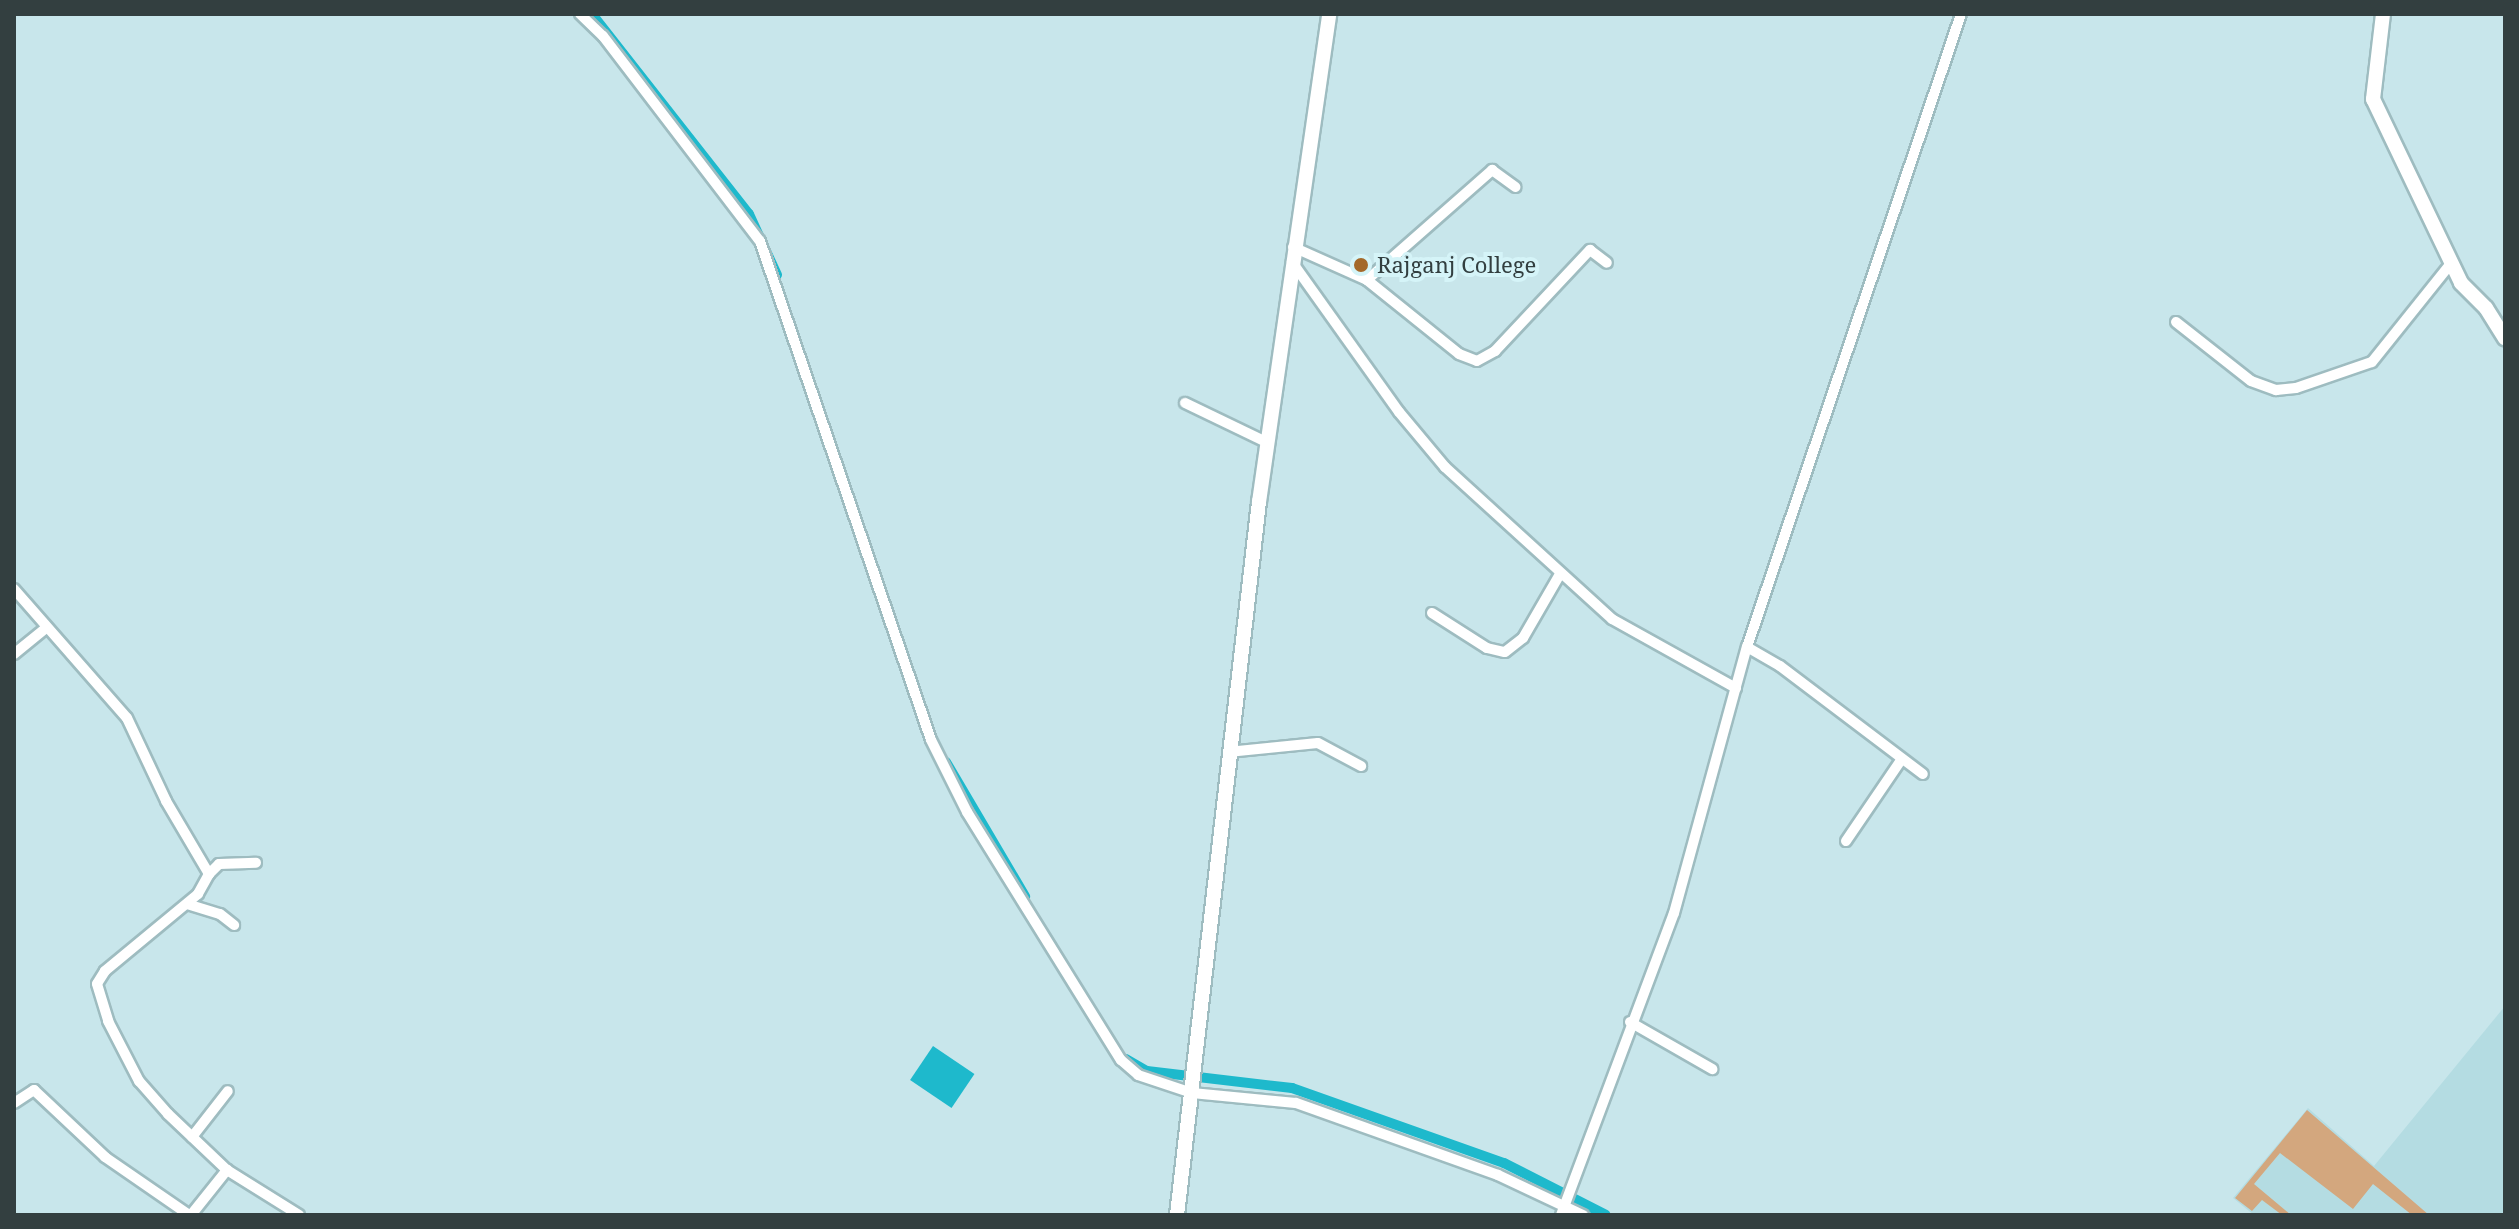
<!DOCTYPE html>
<style>
body{margin:0}
#map{position:relative;width:2519px;height:1229px;overflow:hidden;background:#c8e6eb;font-family:"Noto Serif",serif}
div>[style]{position:absolute}
.built>*{inset:0;background:#b4dce2}
.green>*{inset:0;background:#d3a77e}
.water>*{inset:0;background:#1eb9cc;transform-origin:0 0}
.canal>*{height:10px;margin:-5px;padding:0 5px;transform-origin:5px;border-radius:5px;background:#1eb9cc}
.roads{filter:drop-shadow(2px 0 #9ebcc0) drop-shadow(-2px 0 #9ebcc0) drop-shadow(0 2px #9ebcc0) drop-shadow(0 -2px #9ebcc0)}
.street>*{height:10px;margin:-5px;padding:0 5px;transform-origin:5px;border-radius:5px;background:#fff}
.secondary>*{height:14px;margin:-7px;padding:0 7px;transform-origin:7px;border-radius:7px;background:#fff}
.dots>*{width:22px;height:22px;translate:-50% -50%;box-sizing:border-box;border:4px solid #d5f4f8;border-radius:50%}
span{translate:-50% -50%;white-space:nowrap;text-align:center;line-height:1.15;-webkit-text-stroke:8px #d5f4f8;paint-order:stroke}
.poi-label{font-size:22px;color:#333f40}
.left{translate:0 -50%;text-align:left}
.frame{position:absolute;inset:0;border:16px solid #333f40;pointer-events:none}
</style>
<div id="map">
<div class="built">
<div style="clip-path:polygon(2505px 1006px,2505px 1215px,2254px 1215px,2233px 1198px,2308px 1108px,2374px 1166px)"></div>
</div>
<div class="green">
<div style="clip-path:polygon(2307px 1110px,2429px 1215px,2412px 1215px,2373px 1184px,2353px 1209px,2280px 1153px,2254px 1184px,2291px 1215px,2282px 1215px,2262px 1200px,2252px 1211px,2235px 1198px)"></div>
</div>
<div class="water">
<div style="left:933px;top:1046px;width:50px;height:41px;rotate:34deg"></div>
</div>
<div class="canal">
<div style="left:592px;top:14px;width:254px;rotate:51.9deg"></div>
<div style="left:749px;top:214px;width:67px;rotate:65.3deg"></div>
<div style="left:946px;top:762px;width:156px;rotate:59.5deg"></div>
<div style="left:1126px;top:1059px;width:24px;rotate:30deg"></div>
<div style="left:1147px;top:1071px;width:146px;rotate:6.7deg"></div>
<div style="left:1292px;top:1088px;width:225px;rotate:19.5deg"></div>
<div style="left:1504px;top:1163px;width:114px;rotate:27deg"></div>
</div>
<div class="roads">
<div class="street">
<div style="left:580px;top:14px;width:32px;rotate:44deg"></div>
<div style="left:603px;top:36px;width:258px;rotate:52.6deg"></div>
<div style="left:760px;top:241px;width:527px;rotate:71.08deg"></div>
<div style="left:931px;top:740px;width:80px;rotate:63.4deg"></div>
<div style="left:967px;top:812px;width:292px;rotate:58.2deg"></div>
<div style="left:1121px;top:1060px;width:23px;rotate:41deg"></div>
<div style="left:1138px;top:1075px;width:57px;rotate:18.4deg"></div>
<div style="left:1192px;top:1093px;width:104px;rotate:5.5deg"></div>
<div style="left:1296px;top:1103px;width:214px;rotate:19.6deg"></div>
<div style="left:1498px;top:1175px;width:94px;rotate:25.2deg"></div>
<div style="left:1293px;top:247px;width:81px;rotate:24deg"></div>
<div style="left:1367px;top:280px;width:167px;rotate:-41.3deg"></div>
<div style="left:1492px;top:170px;width:29px;rotate:36deg"></div>
<div style="left:1292px;top:262px;width:184px;rotate:54.5deg"></div>
<div style="left:1399px;top:412px;width:72px;rotate:50.1deg"></div>
<div style="left:1445px;top:467px;width:226px;rotate:42.3deg"></div>
<div style="left:1612px;top:619px;width:142px;rotate:29.1deg"></div>
<div style="left:1367px;top:280px;width:118px;rotate:38.8deg"></div>
<div style="left:1459px;top:354px;width:19px;rotate:21deg"></div>
<div style="left:1477px;top:361px;width:21px;rotate:-29deg"></div>
<div style="left:1495px;top:351px;width:139px;rotate:-46.8deg"></div>
<div style="left:1590px;top:250px;width:21px;rotate:37deg"></div>
<div style="left:2176px;top:322px;width:95px;rotate:38.2deg"></div>
<div style="left:2251px;top:381px;width:27px;rotate:20deg"></div>
<div style="left:2276px;top:390px;width:20px;rotate:-6deg"></div>
<div style="left:2296px;top:388px;width:80px;rotate:-18.9deg"></div>
<div style="left:2372px;top:362px;width:128px;rotate:-51.3deg"></div>
<div style="left:1185px;top:403px;width:92px;rotate:25.7deg"></div>
<div style="left:14px;top:589px;width:171px;rotate:48.8deg"></div>
<div style="left:127px;top:718px;width:92px;rotate:64.8deg"></div>
<div style="left:166px;top:801px;width:85px;rotate:59.5deg"></div>
<div style="left:209px;top:874px;width:23px;rotate:119deg"></div>
<div style="left:198px;top:894px;width:121px;rotate:140.4deg"></div>
<div style="left:105px;top:971px;width:15px;rotate:122deg"></div>
<div style="left:97px;top:984px;width:39px;rotate:73deg"></div>
<div style="left:108px;top:1021px;width:68px;rotate:62.7deg"></div>
<div style="left:139px;top:1081px;width:44px;rotate:48.7deg"></div>
<div style="left:168px;top:1114px;width:81px;rotate:43.5deg"></div>
<div style="left:227px;top:1170px;width:85px;rotate:32deg"></div>
<div style="left:1432px;top:613px;width:65px;rotate:32.5deg"></div>
<div style="left:1487px;top:648px;width:18px;rotate:13deg"></div>
<div style="left:1505px;top:652px;width:23px;rotate:-38deg"></div>
<div style="left:1523px;top:638px;width:74px;rotate:-60deg"></div>
<div style="left:1747px;top:647px;width:38px;rotate:30deg"></div>
<div style="left:1780px;top:666px;width:179px;rotate:37.1deg"></div>
<div style="left:14px;top:654px;width:41px;rotate:-39.1deg"></div>
<div style="left:1228px;top:752px;width:90px;rotate:-5.7deg"></div>
<div style="left:1318px;top:743px;width:49px;rotate:28.1deg"></div>
<div style="left:1846px;top:841px;width:98px;rotate:-55.8deg"></div>
<div style="left:209px;top:874px;width:14px;rotate:-45deg"></div>
<div style="left:219px;top:864px;width:37px;rotate:-2deg"></div>
<div style="left:187px;top:904px;width:34px;rotate:17deg"></div>
<div style="left:220px;top:914px;width:18px;rotate:38deg"></div>
<div style="left:1630px;top:1022px;width:95px;rotate:29.8deg"></div>
<div style="left:14px;top:1103px;width:24px;rotate:-33deg"></div>
<div style="left:34px;top:1090px;width:98px;rotate:43.3deg"></div>
<div style="left:105px;top:1157px;width:102px;rotate:34.6deg"></div>
<div style="left:192px;top:1137px;width:58px;rotate:-52deg"></div>
<div style="left:191px;top:1215px;width:58px;rotate:-51.3deg"></div>
<div style="left:1561px;top:1215px;width:322px;rotate:-69.5deg"></div>
<div style="left:1674px;top:913px;width:276px;rotate:-74.7deg"></div>
<div style="left:1747px;top:647px;width:668px;rotate:-71.32deg"></div>
</div>
<div class="secondary">
<div style="left:2383px;top:14px;width:86px;rotate:96.7deg"></div>
<div style="left:2373px;top:99px;width:204px;rotate:64.4deg"></div>
<div style="left:2461px;top:283px;width:35px;rotate:45deg"></div>
<div style="left:2486px;top:308px;width:36px;rotate:58deg"></div>
<div style="left:1177px;top:1215px;width:718px;rotate:-83.44deg"></div>
<div style="left:1259px;top:502px;width:493px;rotate:-81.8deg"></div>
</div>
</div>
<div class="dots">
<div style="left:1361px;top:265px;background:#a4692a"></div>
</div>
<div class="poi-label">
<span class="left" style="left:1377px;top:265px">Rajganj College</span>
</div>
<div class="frame"></div>
</div>
